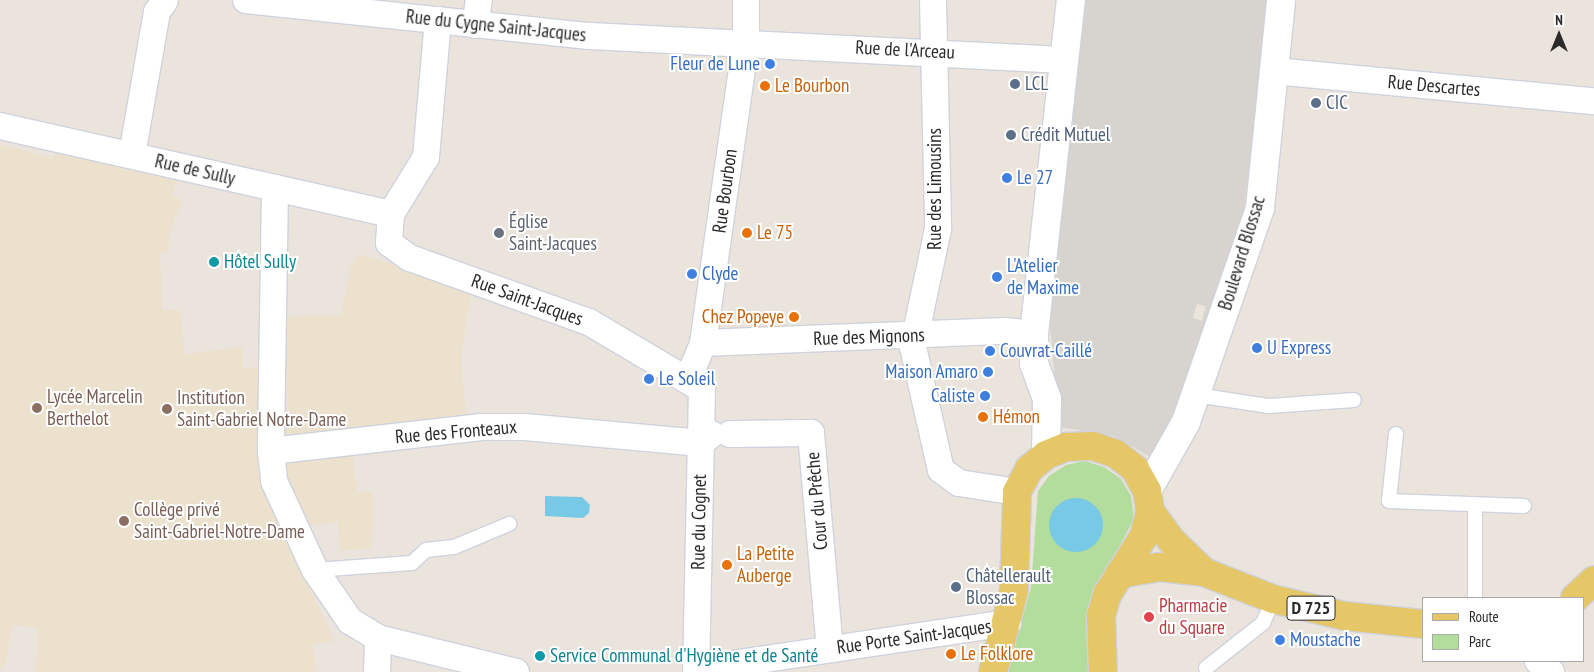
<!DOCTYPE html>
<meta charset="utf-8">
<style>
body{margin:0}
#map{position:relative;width:1594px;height:672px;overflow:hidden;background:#ebe4dd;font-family:"PT Sans Narrow",sans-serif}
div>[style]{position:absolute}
.education>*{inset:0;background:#ebe1cd}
.green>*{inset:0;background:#b3dd9d}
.plaza>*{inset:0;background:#d7d4cf}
.water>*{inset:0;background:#77c9e5}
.round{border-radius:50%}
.roads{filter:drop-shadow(1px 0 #cfd2dd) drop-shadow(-1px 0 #cfd2dd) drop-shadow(0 1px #cfd2dd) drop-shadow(0 -1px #cfd2dd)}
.lane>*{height:14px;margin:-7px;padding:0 7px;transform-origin:7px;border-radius:7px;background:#fff}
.street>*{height:26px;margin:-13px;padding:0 13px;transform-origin:13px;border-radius:13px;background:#fff}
.secondary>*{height:28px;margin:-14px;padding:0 14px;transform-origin:14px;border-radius:14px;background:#fff}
.primary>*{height:28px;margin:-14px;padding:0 14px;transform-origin:14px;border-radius:14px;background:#e5c767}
.dots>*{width:14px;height:14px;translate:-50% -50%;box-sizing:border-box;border:2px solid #fff;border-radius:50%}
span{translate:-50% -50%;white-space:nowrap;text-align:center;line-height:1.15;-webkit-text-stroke:4px #fff;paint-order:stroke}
.shield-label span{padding:1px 4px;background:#fff;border:1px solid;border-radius:4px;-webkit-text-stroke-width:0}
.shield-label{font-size:18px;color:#2a2a2a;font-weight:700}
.street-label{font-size:19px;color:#2a2a2a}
.shop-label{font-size:19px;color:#366cbe}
.right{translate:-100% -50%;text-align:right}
.left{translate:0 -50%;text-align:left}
.service-label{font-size:19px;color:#4e5e75}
.food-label{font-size:19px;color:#c56008}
.worship-label{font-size:19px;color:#5b616d}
.culture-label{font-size:19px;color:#0d838f}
.education-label{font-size:19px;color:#785e54}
.health-label{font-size:19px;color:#be3a42}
.legend{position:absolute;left:1422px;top:597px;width:162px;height:65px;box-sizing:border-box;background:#fff;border:1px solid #aaa;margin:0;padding:6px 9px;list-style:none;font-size:15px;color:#2a2a2a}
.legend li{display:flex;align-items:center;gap:10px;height:25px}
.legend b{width:25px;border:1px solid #aaa}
.north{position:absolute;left:1534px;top:10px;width:50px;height:50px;-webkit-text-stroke:4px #fff;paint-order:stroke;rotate:0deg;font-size:14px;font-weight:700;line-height:20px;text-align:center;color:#2a2a2a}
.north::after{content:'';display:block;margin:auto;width:18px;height:22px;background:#2a2a2a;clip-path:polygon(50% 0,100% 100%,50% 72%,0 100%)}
</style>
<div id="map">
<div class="education">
<div style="clip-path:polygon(0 144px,53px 159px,56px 147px,178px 175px,173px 196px,182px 200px,170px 231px,168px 252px,160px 253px,162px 310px,179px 310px,185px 354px,242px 347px,243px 368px,258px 367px,261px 481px,334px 641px,313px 645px,316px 672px,36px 672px,38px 628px,12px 625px,6px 661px,0 670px)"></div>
<div style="clip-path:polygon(362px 255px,471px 288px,461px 359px,466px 417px,285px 437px,282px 317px,341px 315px,350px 270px,356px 257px)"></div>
<div style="clip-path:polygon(352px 452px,357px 492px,373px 492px,371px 549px,340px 550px,338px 522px,306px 525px,287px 482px,285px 462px)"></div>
</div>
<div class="green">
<div style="clip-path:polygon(1085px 461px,1104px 467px,1121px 479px,1131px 496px,1134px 519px,1094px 594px,1086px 631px,1089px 672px,1007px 672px,1031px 588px,1038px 491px,1049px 476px,1066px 465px)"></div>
</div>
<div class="plaza">
<div style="clip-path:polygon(evenodd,1084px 0,1269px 0,1242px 226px,1176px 414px,1152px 458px,1114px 436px,1059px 427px,1050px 325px,1084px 0,1197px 304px,1206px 306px,1202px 321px,1193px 318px,1197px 304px)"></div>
</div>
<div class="water">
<div style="clip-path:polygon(545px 496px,582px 497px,590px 505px,589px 513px,583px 518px,545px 516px)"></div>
<div class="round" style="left:1049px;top:498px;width:54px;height:54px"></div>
</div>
<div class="roads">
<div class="lane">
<div style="left:1196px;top:395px;width:74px;rotate:8.6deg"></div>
<div style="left:1269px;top:406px;width:85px;rotate:-4deg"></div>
<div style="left:1396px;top:434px;width:67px;rotate:96deg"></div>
<div style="left:1389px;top:501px;width:135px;rotate:2.1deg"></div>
<div style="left:1475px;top:504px;width:94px;rotate:90deg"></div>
<div style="left:315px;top:570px;width:97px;rotate:-4.1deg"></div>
<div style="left:412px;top:563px;width:19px;rotate:-43deg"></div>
<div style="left:426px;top:550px;width:28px;rotate:-6deg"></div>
<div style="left:454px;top:547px;width:60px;rotate:-22.7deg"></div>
<div style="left:1206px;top:668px;width:73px;rotate:-38.3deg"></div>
<div style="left:1263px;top:623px;width:26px;rotate:-67deg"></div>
</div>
<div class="street">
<div style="left:246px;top:0;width:345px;rotate:6deg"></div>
<div style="left:589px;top:36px;width:476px;rotate:2.9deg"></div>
<div style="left:933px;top:0;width:229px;rotate:88.7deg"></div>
<div style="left:938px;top:229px;width:121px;rotate:102deg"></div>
<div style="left:913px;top:347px;width:126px;rotate:77.2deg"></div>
<div style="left:941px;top:470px;width:22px;rotate:36deg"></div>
<div style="left:959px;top:483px;width:59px;rotate:8.8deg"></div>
<div style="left:438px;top:20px;width:138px;rotate:95deg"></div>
<div style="left:426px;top:157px;width:67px;rotate:121.6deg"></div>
<div style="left:391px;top:214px;width:29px;rotate:94deg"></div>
<div style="left:389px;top:243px;width:26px;rotate:36deg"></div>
<div style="left:410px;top:258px;width:190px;rotate:19.7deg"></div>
<div style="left:589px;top:322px;width:131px;rotate:30.7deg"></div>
<div style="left:702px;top:389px;width:283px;rotate:91.2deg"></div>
<div style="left:475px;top:25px;width:25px;rotate:-81deg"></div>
<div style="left:1274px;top:71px;width:321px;rotate:5.4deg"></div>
<div style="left:0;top:126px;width:401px;rotate:12.7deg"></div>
<div style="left:132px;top:155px;width:145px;rotate:-80.1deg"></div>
<div style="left:157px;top:12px;width:14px;rotate:-56deg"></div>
<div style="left:275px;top:188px;width:263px;rotate:90.9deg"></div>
<div style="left:271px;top:451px;width:30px;rotate:84deg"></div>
<div style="left:274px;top:481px;width:98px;rotate:65.3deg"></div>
<div style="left:315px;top:570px;width:62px;rotate:55.5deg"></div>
<div style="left:350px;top:621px;width:33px;rotate:31deg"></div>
<div style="left:378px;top:638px;width:142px;rotate:13.8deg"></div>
<div style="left:703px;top:343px;width:302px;rotate:-2.3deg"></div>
<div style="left:1005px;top:331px;width:29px;rotate:6deg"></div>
<div style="left:688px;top:379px;width:39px;rotate:-67deg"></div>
<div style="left:703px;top:343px;width:305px;rotate:-81.9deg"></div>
<div style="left:746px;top:41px;width:41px;rotate:-90deg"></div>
<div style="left:730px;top:434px;width:81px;rotate:-0.7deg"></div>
<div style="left:811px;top:433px;width:217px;rotate:85deg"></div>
<div style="left:271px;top:451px;width:212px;rotate:-6.5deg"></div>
<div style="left:482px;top:427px;width:43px"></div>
<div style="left:525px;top:427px;width:177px;rotate:5.2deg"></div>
<div style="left:701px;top:443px;width:14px;rotate:-39deg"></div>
<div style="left:1538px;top:661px;width:17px;rotate:40deg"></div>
<div style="left:377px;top:672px;width:34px;rotate:-88deg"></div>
<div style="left:702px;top:672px;width:11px;rotate:-27deg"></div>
<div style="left:712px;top:667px;width:299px;rotate:-8.5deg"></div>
</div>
<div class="secondary">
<div style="left:1046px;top:455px;width:56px;rotate:-89deg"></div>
<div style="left:1047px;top:399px;width:37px;rotate:-110deg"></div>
<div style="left:1034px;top:364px;width:30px;rotate:-90deg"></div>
<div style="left:1034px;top:334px;width:336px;rotate:-83.7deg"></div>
<div style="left:1147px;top:491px;width:79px;rotate:-60.5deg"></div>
<div style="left:1186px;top:422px;width:226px;rotate:-70.9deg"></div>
<div style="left:1260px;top:208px;width:209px;rotate:-84.2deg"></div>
</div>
<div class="primary">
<div style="left:1150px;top:511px;width:36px;rotate:54deg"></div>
<div style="left:1171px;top:540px;width:46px;rotate:44.1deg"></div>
<div style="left:1119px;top:574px;width:42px;rotate:-9.7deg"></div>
<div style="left:1160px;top:567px;width:44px;rotate:6.5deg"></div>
<div style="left:1204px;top:572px;width:74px;rotate:21.4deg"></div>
<div style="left:1273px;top:599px;width:74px;rotate:13.3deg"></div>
<div style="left:1345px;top:616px;width:78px;rotate:5.9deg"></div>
<div style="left:1575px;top:598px;width:26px;rotate:-43deg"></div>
<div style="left:993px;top:672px;width:85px;rotate:-75.6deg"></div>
<div style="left:1014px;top:590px;width:98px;rotate:-88.2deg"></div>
<div style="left:1017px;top:492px;width:26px;rotate:-62deg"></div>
<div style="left:1029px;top:469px;width:22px;rotate:-39deg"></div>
<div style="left:1046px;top:455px;width:22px;rotate:-22deg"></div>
<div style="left:1066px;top:447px;width:27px;rotate:-2deg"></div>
<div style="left:1093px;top:446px;width:24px;rotate:19deg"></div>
<div style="left:1116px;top:454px;width:24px;rotate:38deg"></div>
<div style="left:1135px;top:469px;width:25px;rotate:61deg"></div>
<div style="left:1147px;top:491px;width:20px;rotate:81deg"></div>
<div style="left:1150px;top:511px;width:26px;rotate:103deg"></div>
<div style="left:1144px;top:536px;width:70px;rotate:122.1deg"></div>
<div style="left:1107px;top:595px;width:22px;rotate:106deg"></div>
<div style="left:1101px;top:616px;width:56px;rotate:88deg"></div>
</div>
</div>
<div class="dots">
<div style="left:770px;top:64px;background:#3f7fe0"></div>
<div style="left:1015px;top:84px;background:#5c6f8a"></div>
<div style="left:765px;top:86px;background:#e8710a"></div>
<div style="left:1316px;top:103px;background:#5c6f8a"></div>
<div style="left:1011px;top:135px;background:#5c6f8a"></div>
<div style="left:1007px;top:178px;background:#3f7fe0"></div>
<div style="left:499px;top:233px;background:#6b7280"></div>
<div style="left:747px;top:233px;background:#e8710a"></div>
<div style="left:214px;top:262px;background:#0f9aa8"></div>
<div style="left:692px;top:274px;background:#3f7fe0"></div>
<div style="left:997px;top:277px;background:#3f7fe0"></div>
<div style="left:794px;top:317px;background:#e8710a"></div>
<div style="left:1257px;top:348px;background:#3f7fe0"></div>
<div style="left:990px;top:351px;background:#3f7fe0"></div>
<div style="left:988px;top:372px;background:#3f7fe0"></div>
<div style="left:649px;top:379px;background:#3f7fe0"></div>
<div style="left:985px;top:396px;background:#3f7fe0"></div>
<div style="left:37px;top:408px;background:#8d6e63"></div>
<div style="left:167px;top:409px;background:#8d6e63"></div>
<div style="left:983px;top:417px;background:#e8710a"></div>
<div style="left:124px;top:521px;background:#8d6e63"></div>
<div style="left:727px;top:565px;background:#e8710a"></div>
<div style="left:956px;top:587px;background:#5c6f8a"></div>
<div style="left:1149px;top:617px;background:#e0444e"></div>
<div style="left:1280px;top:640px;background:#3f7fe0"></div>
<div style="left:951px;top:654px;background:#e8710a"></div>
<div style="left:540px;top:656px;background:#0f9aa8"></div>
</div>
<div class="shield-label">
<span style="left:1311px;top:608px">D 725</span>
</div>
<div class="street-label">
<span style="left:496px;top:26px;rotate:6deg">Rue du Cygne Saint-Jacques</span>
<span style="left:905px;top:50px;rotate:3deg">Rue de l'Arceau</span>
<span style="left:1434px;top:86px;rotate:5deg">Rue Descartes</span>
<span style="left:195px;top:170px;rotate:13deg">Rue de Sully</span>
<span style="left:935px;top:189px;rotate:-90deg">Rue des Limousins</span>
<span style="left:725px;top:191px;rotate:-82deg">Rue Bourbon</span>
<span style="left:1242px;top:253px;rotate:-73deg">Boulevard Blossac</span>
<span style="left:527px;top:300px;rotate:20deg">Rue Saint-Jacques</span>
<span style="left:869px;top:337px;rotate:-2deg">Rue des Mignons</span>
<span style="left:456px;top:432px;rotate:-5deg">Rue des Fronteaux</span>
<span style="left:817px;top:501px;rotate:-95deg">Cour du Prêche</span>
<span style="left:699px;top:522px;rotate:-89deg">Rue du Cognet</span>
<span style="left:914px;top:637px;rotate:-8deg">Rue Porte Saint-Jacques</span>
</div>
<div class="shop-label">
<span class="right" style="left:760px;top:64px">Fleur de Lune</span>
<span class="left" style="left:1017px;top:178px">Le 27</span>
<span class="left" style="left:1007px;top:277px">L'Atelier<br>de Maxime</span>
<span class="left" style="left:702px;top:274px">Clyde</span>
<span class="left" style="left:1267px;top:348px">U Express</span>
<span class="left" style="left:1000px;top:351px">Couvrat-Caillé</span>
<span class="right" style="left:978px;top:372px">Maison Amaro</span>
<span class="left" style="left:659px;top:379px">Le Soleil</span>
<span class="right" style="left:975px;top:396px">Caliste</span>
<span class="left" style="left:1290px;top:640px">Moustache</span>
</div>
<div class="service-label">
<span class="left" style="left:1025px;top:84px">LCL</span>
<span class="left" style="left:1326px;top:103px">CIC</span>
<span class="left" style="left:1021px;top:135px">Crédit Mutuel</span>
<span class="left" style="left:966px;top:587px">Châtellerault<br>Blossac</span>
</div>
<div class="food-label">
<span class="left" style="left:775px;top:86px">Le Bourbon</span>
<span class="left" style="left:757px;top:233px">Le 75</span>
<span class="right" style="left:784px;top:317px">Chez Popeye</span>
<span class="left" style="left:993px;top:417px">Hémon</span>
<span class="left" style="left:737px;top:565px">La Petite<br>Auberge</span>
<span class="left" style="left:961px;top:654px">Le Folklore</span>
</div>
<div class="worship-label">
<span class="left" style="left:509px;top:233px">Église<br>Saint-Jacques</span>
</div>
<div class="culture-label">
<span class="left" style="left:224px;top:262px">Hôtel Sully</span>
<span class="left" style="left:550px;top:656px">Service Communal d'Hygiène et de Santé</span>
</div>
<div class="education-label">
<span class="left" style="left:47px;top:408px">Lycée Marcelin<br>Berthelot</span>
<span class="left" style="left:177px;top:409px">Institution<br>Saint-Gabriel Notre-Dame</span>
<span class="left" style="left:134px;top:521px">Collège privé<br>Saint-Gabriel-Notre-Dame</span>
</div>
<div class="health-label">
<span class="left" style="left:1159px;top:617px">Pharmacie<br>du Square</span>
</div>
<ul class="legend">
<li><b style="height:6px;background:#e5c767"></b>Route</li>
<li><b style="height:14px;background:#b3dd9d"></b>Parc</li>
</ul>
<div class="north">N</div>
</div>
